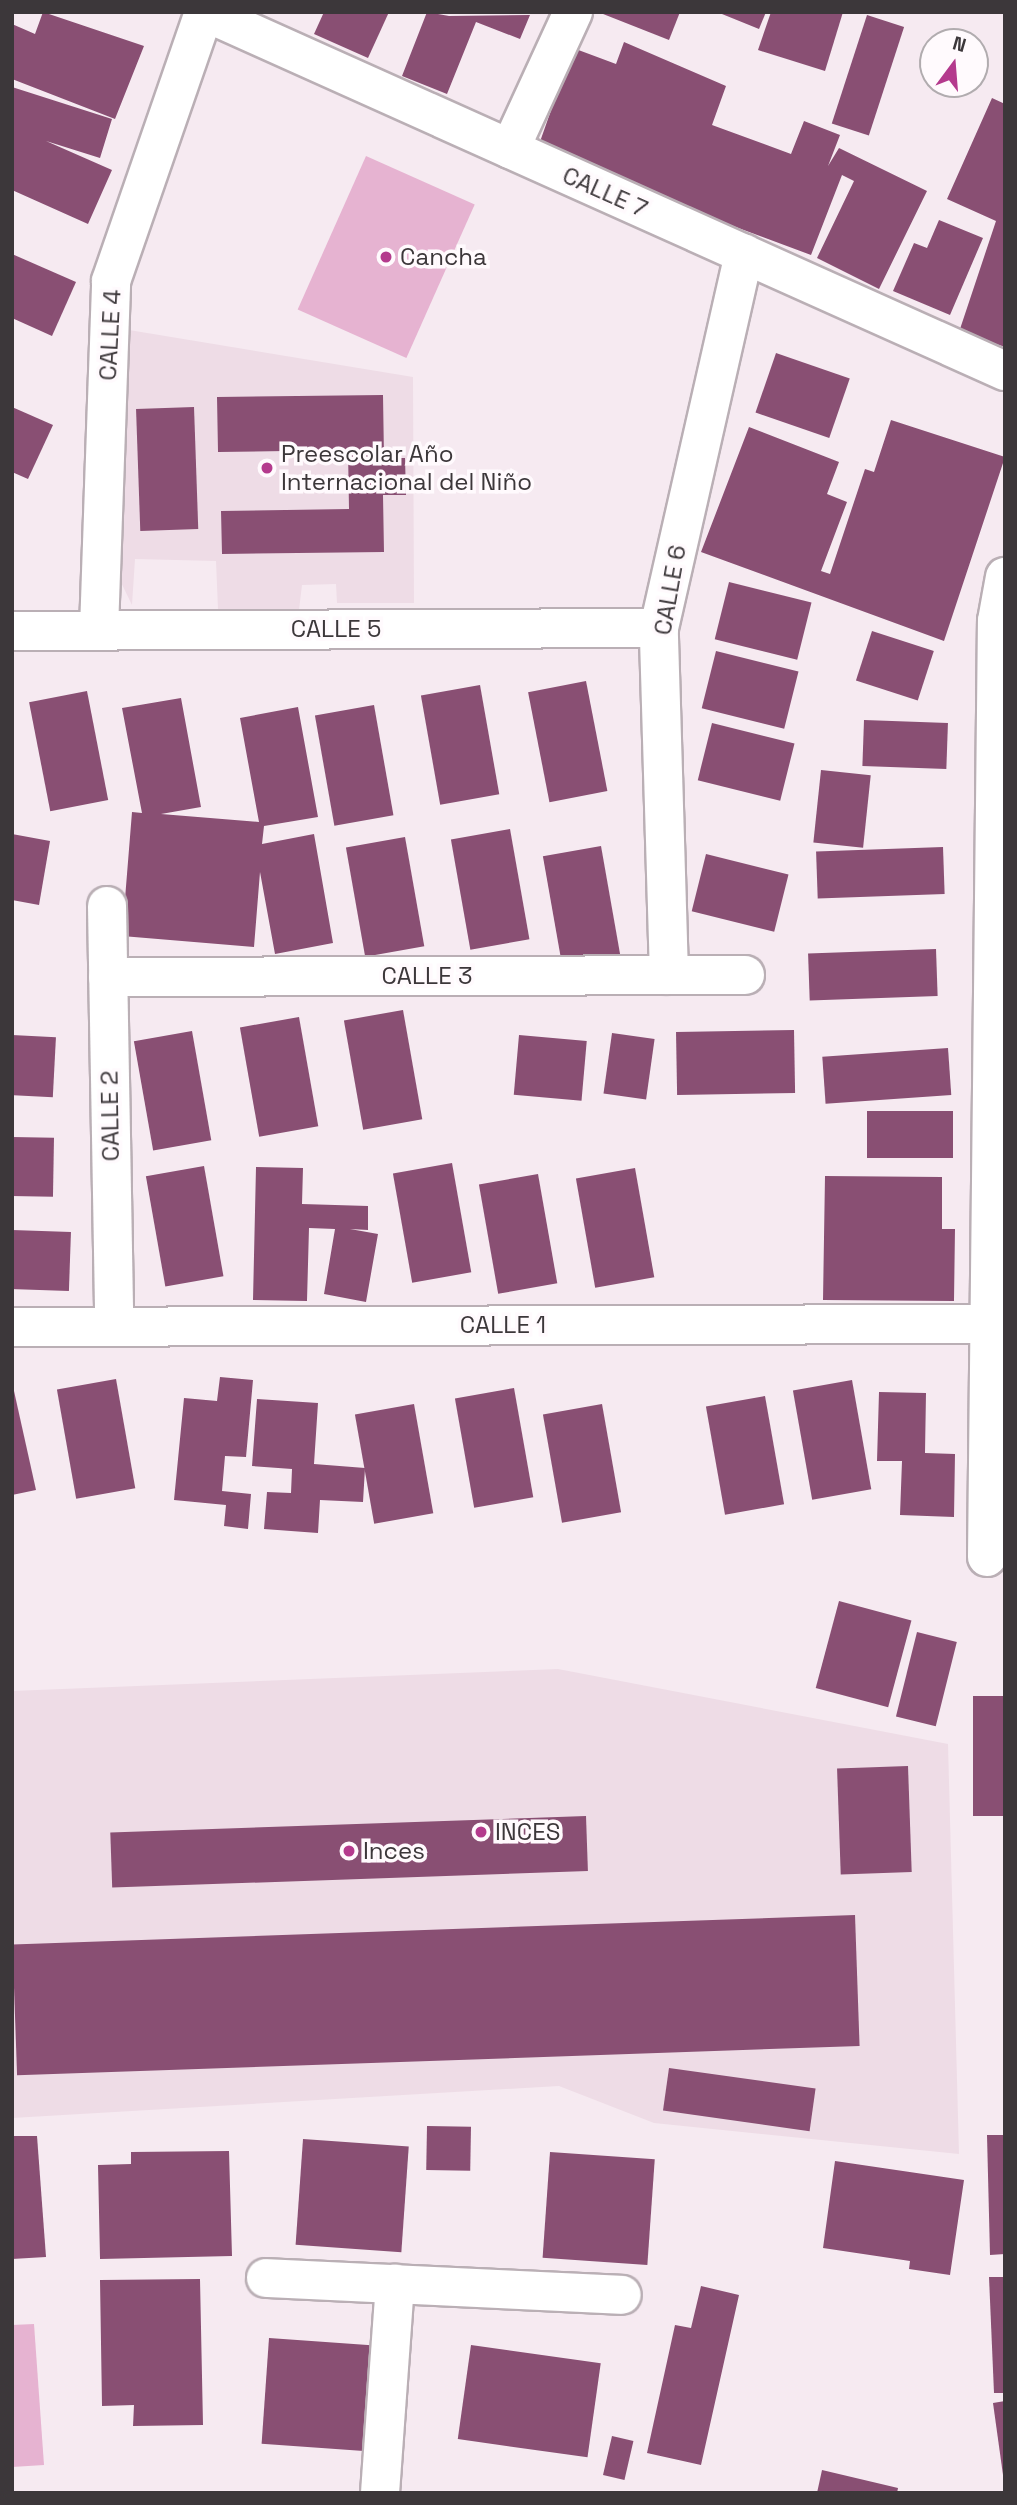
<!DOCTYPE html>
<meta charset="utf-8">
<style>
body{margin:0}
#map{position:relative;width:1017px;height:2505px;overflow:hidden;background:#f6eaf1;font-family:"Space Grotesk",sans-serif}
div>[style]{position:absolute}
.built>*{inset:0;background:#eedce6}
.green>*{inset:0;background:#e6b3d1;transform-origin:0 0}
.building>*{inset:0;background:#894f73;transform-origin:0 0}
.roads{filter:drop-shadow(2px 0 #baafb5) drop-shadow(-2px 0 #baafb5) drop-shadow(0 2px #baafb5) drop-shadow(0 -2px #baafb5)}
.minor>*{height:38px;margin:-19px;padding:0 19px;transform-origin:19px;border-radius:19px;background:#fff}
.dots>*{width:19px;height:19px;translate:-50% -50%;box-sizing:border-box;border:4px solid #fffafd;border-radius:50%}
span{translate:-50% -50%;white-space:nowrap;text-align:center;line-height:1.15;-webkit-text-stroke:7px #fffafd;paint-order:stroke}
.street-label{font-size:24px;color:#3c373a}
.poi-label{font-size:24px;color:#3c373a}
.left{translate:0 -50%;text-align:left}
.frame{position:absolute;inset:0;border:14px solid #3c373a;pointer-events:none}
.north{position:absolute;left:919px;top:28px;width:70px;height:70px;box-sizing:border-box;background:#fffafd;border:2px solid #b1acaf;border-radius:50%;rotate:16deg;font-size:19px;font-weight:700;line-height:28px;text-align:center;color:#3c373a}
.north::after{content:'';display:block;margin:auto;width:24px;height:32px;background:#b43a8d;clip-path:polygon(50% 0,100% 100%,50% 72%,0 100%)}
</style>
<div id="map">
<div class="built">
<div style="clip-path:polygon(129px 330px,413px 377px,414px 603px,337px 603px,336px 584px,302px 585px,299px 610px,218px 609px,216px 561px,135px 559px,132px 605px,114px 568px)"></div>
<div style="clip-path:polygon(558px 1669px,948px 1744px,959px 2154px,654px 2123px,559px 2086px,12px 2118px,12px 1691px)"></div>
</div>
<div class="green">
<div style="left:366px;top:156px;width:119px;height:168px;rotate:24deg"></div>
<div style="clip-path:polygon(34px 2324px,44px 2465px,12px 2467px,12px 2325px)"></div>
</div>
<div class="building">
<div style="clip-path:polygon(43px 12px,144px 46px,115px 119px,12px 79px,12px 24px,35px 34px)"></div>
<div style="clip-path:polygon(324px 12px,389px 12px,368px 58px,314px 34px)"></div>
<div style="clip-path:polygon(427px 12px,449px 16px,530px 15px,520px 39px,476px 22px,447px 94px,402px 76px)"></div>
<div style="clip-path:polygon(598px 12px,680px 12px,669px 40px)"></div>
<div style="clip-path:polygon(717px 12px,766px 12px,759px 29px)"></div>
<div style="clip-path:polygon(771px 12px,843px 12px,825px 71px,758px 50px)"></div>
<div style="left:867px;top:15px;width:39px;height:114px;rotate:18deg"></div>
<div style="clip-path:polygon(624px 42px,726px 86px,712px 125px,791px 154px,804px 121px,840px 135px,828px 166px,839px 148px,927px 191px,879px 289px,817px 258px,854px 181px,842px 175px,811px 255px,536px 153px,573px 48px,616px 64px)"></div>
<div style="clip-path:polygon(12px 87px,112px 119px,100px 158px,46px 141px,112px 170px,88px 224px,12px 190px)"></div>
<div style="clip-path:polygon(992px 98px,1005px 104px,1005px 347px,959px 332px,996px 221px,947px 199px)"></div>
<div style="clip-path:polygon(939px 220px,983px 238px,950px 315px,893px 291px,914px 243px,927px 248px)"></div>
<div style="clip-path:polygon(12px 254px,76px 282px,52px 336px,12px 318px)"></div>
<div style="left:776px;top:353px;width:78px;height:63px;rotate:19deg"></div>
<div style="clip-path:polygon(383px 395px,384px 458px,405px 458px,406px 495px,383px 495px,384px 552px,222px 554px,221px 511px,349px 509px,348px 450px,218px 452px,217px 397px)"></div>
<div style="clip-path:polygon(12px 407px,53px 425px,28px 479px,12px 472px)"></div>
<div style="left:194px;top:407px;width:122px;height:58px;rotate:88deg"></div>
<div style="clip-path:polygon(891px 420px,1005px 457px,944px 641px,701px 552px,749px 427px,839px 462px,827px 494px,847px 502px,821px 571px,830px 574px,865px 469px,874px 472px)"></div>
<div style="left:729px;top:582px;width:85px;height:59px;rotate:14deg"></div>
<div style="left:872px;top:631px;width:65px;height:52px;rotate:18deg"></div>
<div style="left:716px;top:651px;width:85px;height:59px;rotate:14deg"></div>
<div style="left:586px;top:681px;width:112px;height:59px;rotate:79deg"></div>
<div style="left:480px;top:685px;width:111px;height:60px;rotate:80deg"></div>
<div style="left:87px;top:691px;width:111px;height:59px;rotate:79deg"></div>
<div style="clip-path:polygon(181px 698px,201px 807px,161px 814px,259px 822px,240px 718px,298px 707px,318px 817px,264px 826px,262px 844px,314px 834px,333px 943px,275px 954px,260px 872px,254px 947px,122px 936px,132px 812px,142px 813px,122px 708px)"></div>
<div style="left:374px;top:705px;width:112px;height:60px;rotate:80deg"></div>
<div style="left:864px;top:720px;width:84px;height:46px;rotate:2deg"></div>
<div style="left:712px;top:723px;width:85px;height:59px;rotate:14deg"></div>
<div style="left:821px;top:770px;width:50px;height:73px;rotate:6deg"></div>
<div style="left:510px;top:829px;width:112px;height:60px;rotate:80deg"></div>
<div style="clip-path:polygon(12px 834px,50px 841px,39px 905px,12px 900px)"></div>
<div style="left:405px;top:837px;width:111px;height:60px;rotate:80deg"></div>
<div style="left:601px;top:846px;width:110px;height:59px;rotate:80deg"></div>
<div style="left:943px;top:847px;width:47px;height:127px;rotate:88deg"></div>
<div style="left:706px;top:854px;width:85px;height:59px;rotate:14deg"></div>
<div style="left:936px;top:949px;width:47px;height:128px;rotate:88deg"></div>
<div style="left:403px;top:1010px;width:111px;height:60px;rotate:80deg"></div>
<div style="left:299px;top:1017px;width:111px;height:60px;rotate:80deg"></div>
<div style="left:794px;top:1030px;width:63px;height:118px;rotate:89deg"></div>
<div style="left:192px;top:1031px;width:111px;height:59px;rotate:80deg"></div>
<div style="left:612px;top:1033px;width:43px;height:61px;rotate:8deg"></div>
<div style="left:12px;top:1035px;width:44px;height:60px;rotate:3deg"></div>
<div style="left:519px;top:1035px;width:68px;height:60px;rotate:5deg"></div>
<div style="left:948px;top:1048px;width:47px;height:126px;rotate:86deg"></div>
<div style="left:867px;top:1111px;width:86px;height:47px"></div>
<div style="left:12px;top:1137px;width:42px;height:59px;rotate:1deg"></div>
<div style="left:452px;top:1163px;width:111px;height:60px;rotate:80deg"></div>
<div style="left:204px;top:1166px;width:112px;height:59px;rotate:80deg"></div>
<div style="clip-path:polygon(256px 1167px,303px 1168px,302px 1204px,368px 1206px,368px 1230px,350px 1229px,378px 1234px,366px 1302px,324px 1294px,335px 1229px,309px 1228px,307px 1301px,253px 1300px)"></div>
<div style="left:635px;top:1168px;width:111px;height:60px;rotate:80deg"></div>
<div style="left:538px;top:1174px;width:111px;height:60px;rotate:80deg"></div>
<div style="clip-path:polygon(825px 1176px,942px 1177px,942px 1229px,955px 1229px,954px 1301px,823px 1300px)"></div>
<div style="left:12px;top:1230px;width:59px;height:59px;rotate:2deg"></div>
<div style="clip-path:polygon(220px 1377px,253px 1380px,246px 1457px,225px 1456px,222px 1491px,251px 1494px,248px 1529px,224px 1526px,226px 1505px,174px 1500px,184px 1398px,217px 1401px)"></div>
<div style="left:116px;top:1379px;width:111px;height:60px;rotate:80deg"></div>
<div style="left:852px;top:1380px;width:111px;height:60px;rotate:80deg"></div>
<div style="clip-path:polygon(12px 1382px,36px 1490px,12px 1495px)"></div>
<div style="left:514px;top:1388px;width:111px;height:60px;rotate:80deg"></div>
<div style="clip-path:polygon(879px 1392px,926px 1393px,925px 1453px,955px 1454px,954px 1517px,900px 1515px,902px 1461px,877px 1461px)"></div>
<div style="left:765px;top:1396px;width:110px;height:60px;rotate:80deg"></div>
<div style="clip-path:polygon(257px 1399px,318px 1403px,314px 1464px,365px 1468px,363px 1502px,320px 1500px,318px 1533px,264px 1529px,267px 1492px,291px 1493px,292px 1469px,252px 1466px)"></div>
<div style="left:414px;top:1404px;width:111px;height:60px;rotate:80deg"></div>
<div style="left:602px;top:1404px;width:110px;height:60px;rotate:80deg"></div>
<div style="left:839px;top:1601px;width:75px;height:90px;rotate:15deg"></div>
<div style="left:917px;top:1632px;width:41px;height:87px;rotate:14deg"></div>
<div style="left:1005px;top:1696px;width:120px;height:32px;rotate:90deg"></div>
<div style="left:908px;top:1766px;width:106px;height:71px;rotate:88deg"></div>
<div style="left:586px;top:1816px;width:55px;height:476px;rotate:88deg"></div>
<div style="left:855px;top:1915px;width:131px;height:843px;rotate:88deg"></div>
<div style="left:669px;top:2068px;width:148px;height:43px;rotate:8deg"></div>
<div style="left:427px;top:2126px;width:44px;height:44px;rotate:1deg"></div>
<div style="clip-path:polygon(987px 2135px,1005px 2135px,1005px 2254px,990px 2255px)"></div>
<div style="clip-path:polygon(12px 2136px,37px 2136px,46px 2257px,12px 2259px)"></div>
<div style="left:303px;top:2139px;width:106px;height:106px;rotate:4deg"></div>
<div style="clip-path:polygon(229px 2151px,232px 2256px,100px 2259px,98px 2165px,131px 2164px,131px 2152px)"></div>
<div style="left:550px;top:2152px;width:105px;height:106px;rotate:4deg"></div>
<div style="clip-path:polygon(835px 2161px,964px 2180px,950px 2275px,909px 2269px,910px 2261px,823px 2248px)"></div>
<div style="clip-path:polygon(989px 2277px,1005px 2277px,1005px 2393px,994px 2393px)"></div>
<div style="clip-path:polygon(200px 2279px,203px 2425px,133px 2426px,134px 2405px,102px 2406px,100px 2280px)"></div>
<div style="clip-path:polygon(701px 2286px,739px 2295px,701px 2465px,647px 2453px,675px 2325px,691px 2328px)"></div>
<div style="left:269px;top:2338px;width:106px;height:106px;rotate:4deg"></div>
<div style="left:471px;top:2345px;width:131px;height:95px;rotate:8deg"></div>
<div style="clip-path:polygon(1005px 2401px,1005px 2475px,1003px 2475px,993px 2403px)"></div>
<div style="left:612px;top:2436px;width:22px;height:40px;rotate:13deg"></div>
<div style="clip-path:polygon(822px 2470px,898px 2488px,897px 2493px,817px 2493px)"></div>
</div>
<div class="roads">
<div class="minor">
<div style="left:205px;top:12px;width:877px;rotate:24.17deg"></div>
<div style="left:510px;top:149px;width:151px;rotate:-65.3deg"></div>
<div style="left:99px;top:630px;width:349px;rotate:-88deg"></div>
<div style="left:111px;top:281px;width:285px;rotate:-70.9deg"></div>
<div style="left:12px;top:631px;width:647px;rotate:-0.27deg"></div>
<div style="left:107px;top:906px;width:421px;rotate:89deg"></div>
<div style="left:669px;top:975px;width:347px;rotate:-91.7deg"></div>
<div style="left:659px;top:628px;width:384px;rotate:-77.2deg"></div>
<div style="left:108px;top:977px;width:637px;rotate:-0.18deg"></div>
<div style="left:12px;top:1327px;width:981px;rotate:-0.18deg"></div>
<div style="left:987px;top:1557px;width:936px;rotate:-89.39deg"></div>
<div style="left:997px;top:621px;width:45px;rotate:-79.7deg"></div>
<div style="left:266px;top:2278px;width:356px;rotate:2.7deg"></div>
<div style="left:380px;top:2493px;width:210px;rotate:-85.9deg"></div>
</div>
</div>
<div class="dots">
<div style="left:386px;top:257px;background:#b43a8d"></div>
<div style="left:267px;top:468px;background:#b43a8d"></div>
<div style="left:481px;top:1832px;background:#b43a8d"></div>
<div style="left:349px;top:1851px;background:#b43a8d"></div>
</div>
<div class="street-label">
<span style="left:605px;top:192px;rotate:24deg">CALLE 7</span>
<span style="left:110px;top:335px;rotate:-87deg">CALLE 4</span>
<span style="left:670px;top:590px;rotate:-80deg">CALLE 6</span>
<span style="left:336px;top:629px">CALLE 5</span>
<span style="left:427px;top:976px">CALLE 3</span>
<span style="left:110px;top:1116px;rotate:-91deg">CALLE 2</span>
<span style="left:503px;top:1325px">CALLE 1</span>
</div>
<div class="poi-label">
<span class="left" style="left:400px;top:257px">Cancha</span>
<span class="left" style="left:281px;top:468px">Preescolar Año<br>Internacional del Niño</span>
<span class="left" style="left:495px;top:1832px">INCES</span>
<span class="left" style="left:363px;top:1851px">Inces</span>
</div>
<div class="frame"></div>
<div class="north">N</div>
</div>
